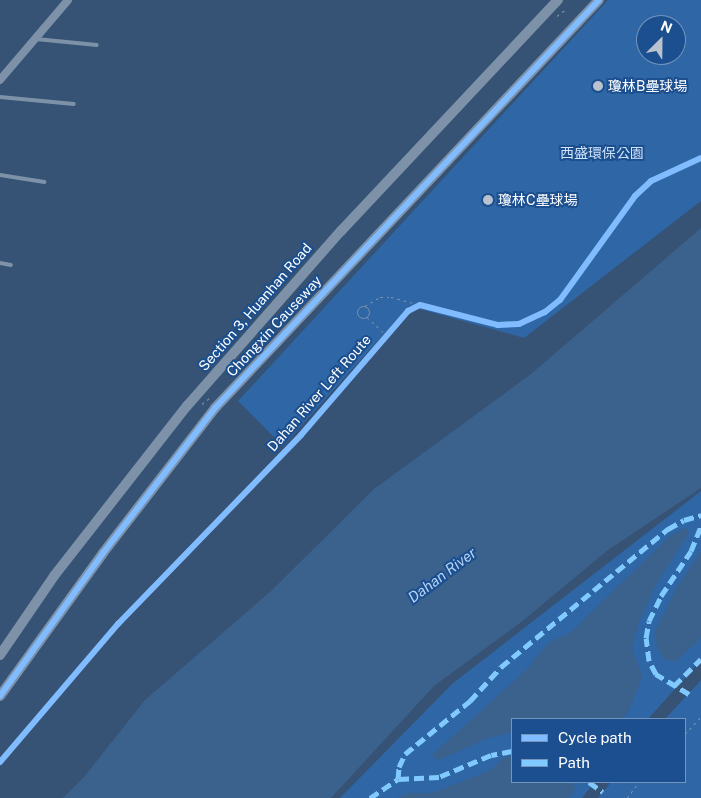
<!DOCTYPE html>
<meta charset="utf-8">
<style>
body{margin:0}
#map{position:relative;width:701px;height:798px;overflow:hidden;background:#365274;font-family:"Public Sans","Noto Sans TC",sans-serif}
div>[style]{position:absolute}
.green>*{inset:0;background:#2f66a5}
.water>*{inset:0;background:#3b618d}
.path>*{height:1px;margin-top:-0.5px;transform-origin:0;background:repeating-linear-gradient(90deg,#7d92a8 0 2.5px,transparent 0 6.5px)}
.path>.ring{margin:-0.5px;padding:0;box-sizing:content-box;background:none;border:1px solid #7d92a8;border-radius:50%}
.service>*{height:4px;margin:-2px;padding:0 2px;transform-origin:2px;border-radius:2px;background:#7d92a8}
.minor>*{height:8px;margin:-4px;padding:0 4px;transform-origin:4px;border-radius:4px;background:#7d92a8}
.tertiary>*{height:10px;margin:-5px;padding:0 5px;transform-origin:5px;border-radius:5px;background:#7d92a8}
.quiet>*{height:5px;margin-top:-2.5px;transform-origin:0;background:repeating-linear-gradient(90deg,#80caff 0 10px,transparent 0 15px)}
.cycleway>*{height:6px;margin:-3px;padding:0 3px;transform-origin:3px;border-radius:3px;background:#80bcff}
.dots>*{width:14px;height:14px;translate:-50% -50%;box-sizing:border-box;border:2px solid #1b4f8f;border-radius:50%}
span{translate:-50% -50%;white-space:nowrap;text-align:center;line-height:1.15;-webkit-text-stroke:4px #1b4f8f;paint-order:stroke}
.poi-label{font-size:14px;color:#fff}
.left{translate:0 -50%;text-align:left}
.park-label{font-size:14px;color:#cfe3fa}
.street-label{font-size:14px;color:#fff}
.water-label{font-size:15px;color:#b5d3f5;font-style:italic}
.legend{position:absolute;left:511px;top:718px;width:175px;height:65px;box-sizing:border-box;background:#1b4f8f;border:1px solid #7695bc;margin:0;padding:6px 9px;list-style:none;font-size:15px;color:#fff}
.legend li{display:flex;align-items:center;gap:10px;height:25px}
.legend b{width:25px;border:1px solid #7695bc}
.north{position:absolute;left:636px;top:15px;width:50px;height:50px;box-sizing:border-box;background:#1b4f8f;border:1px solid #7695bc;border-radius:50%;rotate:23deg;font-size:14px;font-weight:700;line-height:20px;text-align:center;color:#fff}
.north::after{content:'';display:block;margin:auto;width:18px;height:22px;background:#b9c2ce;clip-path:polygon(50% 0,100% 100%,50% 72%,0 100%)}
</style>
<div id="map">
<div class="green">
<div style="clip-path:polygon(evenodd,608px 0,701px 0,701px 201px,524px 338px,409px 306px,283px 446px,238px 401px,608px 0,646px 25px,676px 25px,676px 55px,646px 55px,646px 25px)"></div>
<div style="clip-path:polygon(701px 491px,701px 660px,648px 719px,512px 719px,512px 782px,595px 782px,582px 798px,340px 798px,452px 684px)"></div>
<div style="clip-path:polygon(701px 680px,701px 798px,598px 798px,611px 782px,685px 782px,685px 719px,665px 719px)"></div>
</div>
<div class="water">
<div style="clip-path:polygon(701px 228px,701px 488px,608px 550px,520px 623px,434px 686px,331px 798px,63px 798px,84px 777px,145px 700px,270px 592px,374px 489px,531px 374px)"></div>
<div style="clip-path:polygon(686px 528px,689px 533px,654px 588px,639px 623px,632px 647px,642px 677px,628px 713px,620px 719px,512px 719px,512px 732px,488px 738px,439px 760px,432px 755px,526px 670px,548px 643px,571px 632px,671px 535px)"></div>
<div style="clip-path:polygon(701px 552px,701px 638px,675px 662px,664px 659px,657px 648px,655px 632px,677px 587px)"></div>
<div style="clip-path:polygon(506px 756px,512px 757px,512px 782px,571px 782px,576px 789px,568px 798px,398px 798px,408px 793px,432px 793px,489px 771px)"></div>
</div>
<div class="path">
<div style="left:557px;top:16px;width:10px;rotate:-37deg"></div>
<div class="ring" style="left:357px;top:306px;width:11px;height:11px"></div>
<div style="left:365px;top:306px;width:17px;rotate:-31deg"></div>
<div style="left:380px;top:297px;width:11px"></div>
<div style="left:391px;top:297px;width:30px;rotate:15deg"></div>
<div style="left:367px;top:317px;width:26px;rotate:43deg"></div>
<div style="left:202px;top:404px;width:13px;rotate:-39deg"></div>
<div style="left:685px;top:734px;width:23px;rotate:-47deg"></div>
<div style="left:627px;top:798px;width:20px;rotate:-53deg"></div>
</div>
<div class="service">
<div style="left:36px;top:39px;width:61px;rotate:5.6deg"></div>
<div style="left:0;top:97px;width:74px;rotate:5.4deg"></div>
<div style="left:0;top:175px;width:45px;rotate:9deg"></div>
<div style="left:0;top:263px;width:11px;rotate:10deg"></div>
</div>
<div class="minor">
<div style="left:0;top:80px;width:105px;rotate:-49.6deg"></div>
</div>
<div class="tertiary">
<div style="left:0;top:655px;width:96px;rotate:-55.6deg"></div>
<div style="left:54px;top:576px;width:216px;rotate:-52deg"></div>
<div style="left:187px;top:406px;width:233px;rotate:-48.7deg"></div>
<div style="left:341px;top:231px;width:317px;rotate:-46.8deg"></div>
<div style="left:0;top:696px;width:176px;rotate:-54.2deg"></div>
<div style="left:103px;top:553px;width:183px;rotate:-52.3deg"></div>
<div style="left:215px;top:408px;width:560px;rotate:-46.74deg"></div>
</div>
<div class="quiet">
<div style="left:674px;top:686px;width:38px;rotate:-45deg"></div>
<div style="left:689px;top:694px;width:39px;rotate:-149deg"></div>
<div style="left:656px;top:674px;width:15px;rotate:-118deg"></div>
<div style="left:649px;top:661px;width:23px;rotate:-97deg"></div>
<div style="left:646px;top:638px;width:17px;rotate:-80deg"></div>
<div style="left:649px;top:621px;width:28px;rotate:-64deg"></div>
<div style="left:661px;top:596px;width:54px;rotate:-56.3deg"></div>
<div style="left:691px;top:551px;width:27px;rotate:-68deg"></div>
<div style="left:512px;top:751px;width:21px;rotate:169deg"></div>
<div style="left:491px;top:755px;width:56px;rotate:157.1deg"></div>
<div style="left:439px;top:777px;width:41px;rotate:177.2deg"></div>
<div style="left:398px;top:779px;width:12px;rotate:-85deg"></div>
<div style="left:399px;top:767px;width:14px;rotate:-65deg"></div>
<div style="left:405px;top:754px;width:84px;rotate:-39.2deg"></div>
<div style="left:470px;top:701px;width:46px;rotate:-47.6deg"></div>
<div style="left:501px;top:667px;width:217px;rotate:-39.6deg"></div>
<div style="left:668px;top:529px;width:18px;rotate:-29deg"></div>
<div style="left:684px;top:520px;width:18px;rotate:-16deg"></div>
<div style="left:589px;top:782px;width:17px;rotate:36deg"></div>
<div style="left:370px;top:798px;width:34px;rotate:-34deg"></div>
</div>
<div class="cycleway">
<div style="left:0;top:696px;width:176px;rotate:-54.2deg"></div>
<div style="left:103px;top:553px;width:183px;rotate:-52.3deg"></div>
<div style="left:215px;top:408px;width:560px;rotate:-46.74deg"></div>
<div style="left:0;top:762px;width:182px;rotate:-49.5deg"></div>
<div style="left:118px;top:624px;width:263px;rotate:-45.9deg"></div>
<div style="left:301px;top:435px;width:164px;rotate:-49.2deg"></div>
<div style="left:408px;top:311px;width:13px;rotate:-27deg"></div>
<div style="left:420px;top:305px;width:81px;rotate:14.4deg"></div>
<div style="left:498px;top:325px;width:21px;rotate:-3deg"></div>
<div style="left:519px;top:324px;width:29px;rotate:-25deg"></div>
<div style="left:545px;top:312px;width:19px;rotate:-39deg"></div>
<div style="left:560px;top:300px;width:128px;rotate:-54.2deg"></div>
<div style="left:635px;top:196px;width:22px;rotate:-43deg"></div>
<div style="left:651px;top:181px;width:55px;rotate:-24.7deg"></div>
</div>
<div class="dots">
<div style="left:598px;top:86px;background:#b9c2ce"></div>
<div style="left:488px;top:200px;background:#b9c2ce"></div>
</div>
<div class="poi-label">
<span class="left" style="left:608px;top:86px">瓊林B壘球場</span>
<span class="left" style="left:498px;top:200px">瓊林C壘球場</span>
</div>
<div class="park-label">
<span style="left:602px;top:153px">西盛環保公園</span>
</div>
<div class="street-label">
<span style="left:255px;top:307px;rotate:-49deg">Section 3, Huanhan Road</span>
<span style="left:274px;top:326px;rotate:-47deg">Chongxin Causeway</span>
<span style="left:319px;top:393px;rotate:-49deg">Dahan River Left Route</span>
</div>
<div class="water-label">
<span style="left:442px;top:575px;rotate:-37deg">Dahan River</span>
</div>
<ul class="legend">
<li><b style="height:6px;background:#80bcff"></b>Cycle path</li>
<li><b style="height:6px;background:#80caff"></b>Path</li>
</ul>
<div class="north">N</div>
</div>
